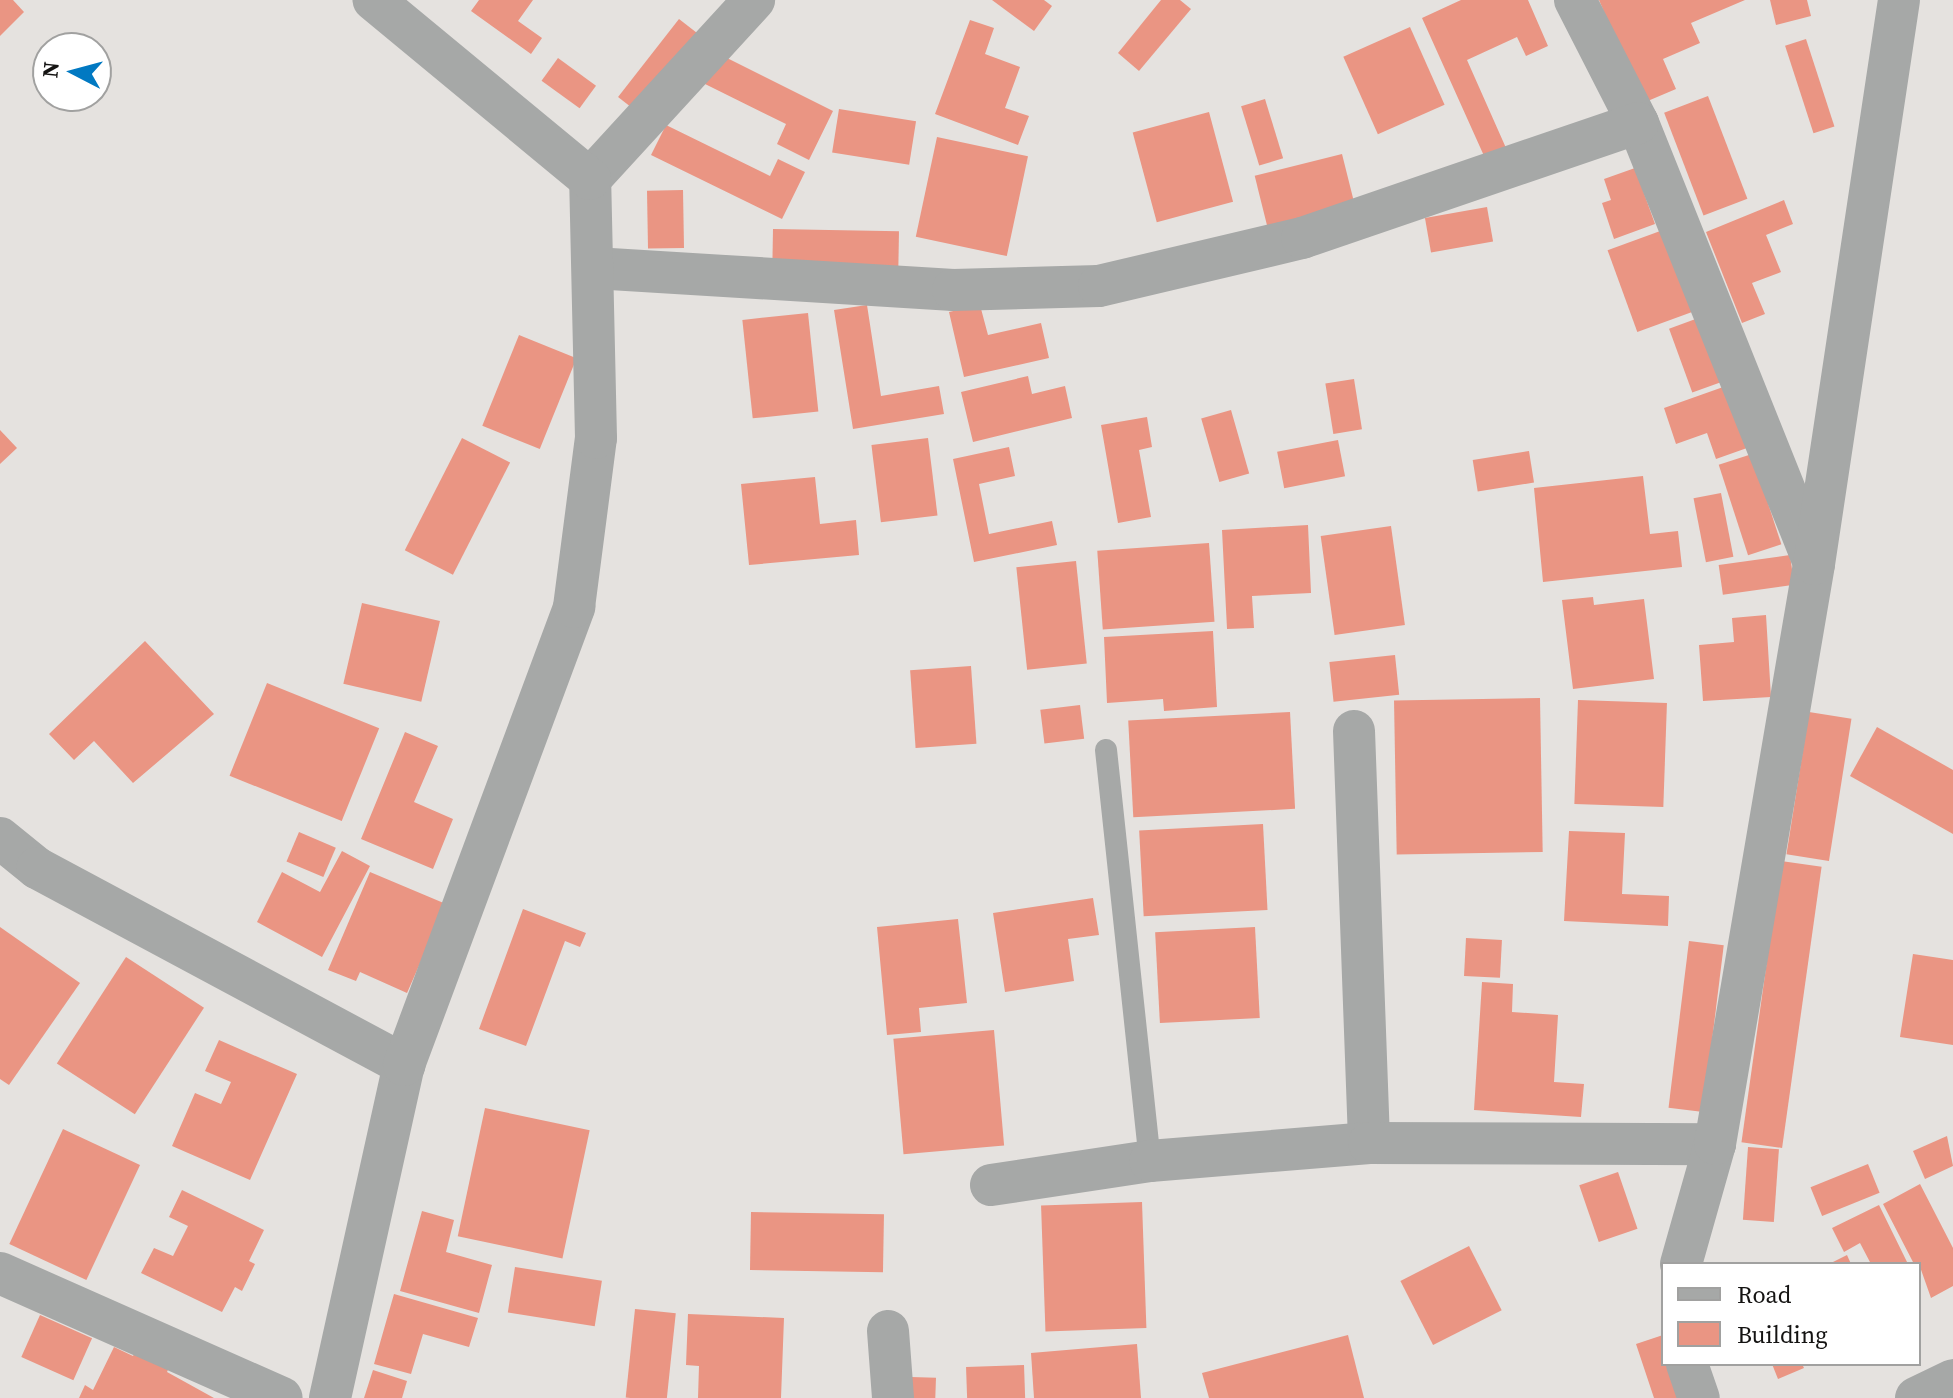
<!DOCTYPE html>
<style>
body{margin:0}
#map{position:relative;width:1953px;height:1398px;overflow:hidden;background:#e5e2df;font-family:"Source Serif 4",serif}
div>[style]{position:absolute}
.building>*{inset:0;background:#ea9583;transform-origin:0 0}
.lane>*{height:22px;margin:-11px;padding:0 11px;transform-origin:11px;border-radius:11px;background:#a6a8a7}
.street>*{height:42px;margin:-21px;padding:0 21px;transform-origin:21px;border-radius:21px;background:#a6a8a7}
span{translate:-50% -50%;white-space:nowrap;text-align:center;line-height:1.15;-webkit-text-stroke:7px #fff;paint-order:stroke}
.legend{position:absolute;left:1661px;top:1262px;width:260px;height:104px;box-sizing:border-box;background:#fff;border:2px solid #a1a1a0;margin:0;padding:10px 14px;list-style:none;font-size:24px;color:#141312}
.legend li{display:flex;align-items:center;gap:16px;height:40px}
.legend b{width:40px;border:2px solid #a1a1a0}
.north{position:absolute;left:32px;top:32px;width:80px;height:80px;box-sizing:border-box;background:#fff;border:2px solid #a1a1a0;border-radius:50%;rotate:276deg;font-size:22px;font-weight:700;line-height:32px;text-align:center;color:#141312}
.north::after{content:'';display:block;margin:auto;width:28px;height:36px;background:#0179c2;clip-path:polygon(50% 0,100% 100%,50% 72%,0 100%)}
</style>
<div id="map">
<div class="building">
<div style="clip-path:polygon(0 0,13px 0,24px 12px,0 36px)"></div>
<div style="clip-path:polygon(479px 0,533px 0,518px 21px,542px 38px,531px 54px,471px 11px)"></div>
<div style="clip-path:polygon(992px 0,1044px 0,1052px 6px,1034px 31px)"></div>
<div style="clip-path:polygon(1161px 0,1180px 0,1191px 9px,1139px 71px,1118px 53px)"></div>
<div style="clip-path:polygon(1461px 0,1528px 0,1548px 46px,1526px 56px,1517px 37px,1467px 60px,1510px 157px,1489px 167px,1422px 18px)"></div>
<div style="clip-path:polygon(1599px 0,1745px 0,1691px 23px,1700px 43px,1663px 59px,1676px 89px,1643px 103px)"></div>
<div style="clip-path:polygon(1770px 0,1807px 0,1811px 16px,1776px 25px)"></div>
<div style="left:679px;top:19px;width:29px;height:99px;rotate:38deg"></div>
<div style="clip-path:polygon(970px 20px,994px 28px,985px 54px,1020px 67px,1005px 108px,1029px 116px,1018px 145px,935px 114px)"></div>
<div style="left:1410px;top:27px;width:85px;height:73px;rotate:66deg"></div>
<div style="left:1806px;top:39px;width:92px;height:22px;rotate:72deg"></div>
<div style="clip-path:polygon(717px 53px,833px 111px,809px 160px,777px 144px,786px 124px,703px 83px)"></div>
<div style="left:558px;top:58px;width:47px;height:28px;rotate:36deg"></div>
<div style="left:1708px;top:96px;width:110px;height:47px;rotate:69deg"></div>
<div style="left:1265px;top:99px;width:62px;height:25px;rotate:73deg"></div>
<div style="left:839px;top:109px;width:78px;height:44px;rotate:9deg"></div>
<div style="left:1209px;top:112px;width:93px;height:79px;rotate:75deg"></div>
<div style="clip-path:polygon(666px 125px,770px 176px,778px 159px,805px 172px,782px 219px,651px 155px)"></div>
<div style="left:937px;top:137px;width:93px;height:102px;rotate:12deg"></div>
<div style="left:1342px;top:154px;width:55px;height:90px;rotate:76deg"></div>
<div style="clip-path:polygon(1635px 168px,1655px 224px,1614px 239px,1602px 203px,1611px 200px,1604px 179px)"></div>
<div style="left:683px;top:190px;width:58px;height:36px;rotate:89deg"></div>
<div style="clip-path:polygon(1784px 200px,1793px 224px,1766px 235px,1781px 272px,1752px 283px,1765px 314px,1742px 323px,1706px 232px)"></div>
<div style="left:1487px;top:207px;width:35px;height:63px;rotate:80deg"></div>
<div style="left:773px;top:229px;width:126px;height:35px;rotate:1deg"></div>
<div style="left:1663px;top:230px;width:87px;height:59px;rotate:70deg"></div>
<div style="clip-path:polygon(867px 305px,881px 396px,939px 386px,944px 414px,853px 429px,834px 310px)"></div>
<div style="clip-path:polygon(980px 305px,988px 335px,1041px 323px,1049px 358px,964px 377px,949px 312px)"></div>
<div style="left:808px;top:313px;width:99px;height:66px;rotate:84deg"></div>
<div style="left:1701px;top:317px;width:68px;height:34px;rotate:70deg"></div>
<div style="left:519px;top:335px;width:62px;height:98px;rotate:22deg"></div>
<div style="clip-path:polygon(1028px 376px,1032px 394px,1065px 386px,1072px 418px,973px 442px,961px 392px)"></div>
<div style="left:1354px;top:379px;width:51px;height:29px;rotate:81deg"></div>
<div style="clip-path:polygon(1726px 386px,1747px 448px,1716px 459px,1707px 433px,1676px 444px,1664px 408px)"></div>
<div style="left:1231px;top:410px;width:66px;height:31px;rotate:74deg"></div>
<div style="clip-path:polygon(1147px 417px,1152px 447px,1139px 450px,1151px 517px,1118px 523px,1101px 425px)"></div>
<div style="clip-path:polygon(0 430px,17px 448px,0 464px)"></div>
<div style="left:462px;top:438px;width:54px;height:126px;rotate:27deg"></div>
<div style="left:928px;top:438px;width:78px;height:57px;rotate:83deg"></div>
<div style="left:1338px;top:440px;width:37px;height:62px;rotate:79deg"></div>
<div style="clip-path:polygon(1009px 447px,1015px 476px,979px 484px,989px 534px,1052px 521px,1057px 545px,974px 562px,953px 459px)"></div>
<div style="left:1529px;top:451px;width:32px;height:57px;rotate:81deg"></div>
<div style="left:1752px;top:454px;width:95px;height:35px;rotate:72deg"></div>
<div style="clip-path:polygon(1643px 476px,1650px 534px,1678px 531px,1682px 567px,1543px 582px,1534px 488px)"></div>
<div style="clip-path:polygon(815px 477px,820px 524px,856px 520px,859px 555px,749px 565px,741px 484px)"></div>
<div style="left:1721px;top:493px;width:65px;height:28px;rotate:79deg"></div>
<div style="clip-path:polygon(1308px 525px,1311px 593px,1252px 596px,1254px 628px,1227px 629px,1222px 530px)"></div>
<div style="left:1391px;top:526px;width:100px;height:71px;rotate:82deg"></div>
<div style="left:1209px;top:543px;width:79px;height:112px;rotate:86deg"></div>
<div style="left:1790px;top:555px;width:30px;height:72px;rotate:82deg"></div>
<div style="left:1076px;top:561px;width:103px;height:60px;rotate:84deg"></div>
<div style="clip-path:polygon(1593px 597px,1594px 605px,1644px 599px,1654px 679px,1573px 689px,1562px 600px)"></div>
<div style="left:362px;top:603px;width:80px;height:83px;rotate:13deg"></div>
<div style="clip-path:polygon(1766px 615px,1771px 697px,1703px 701px,1699px 645px,1734px 642px,1732px 618px)"></div>
<div style="clip-path:polygon(1213px 631px,1217px 707px,1164px 711px,1163px 699px,1107px 703px,1104px 637px)"></div>
<div style="clip-path:polygon(145px 641px,214px 714px,133px 783px,94px 741px,74px 760px,49px 734px)"></div>
<div style="left:1395px;top:655px;width:40px;height:66px;rotate:84deg"></div>
<div style="left:971px;top:666px;width:78px;height:61px;rotate:86deg"></div>
<div style="left:267px;top:683px;width:121px;height:100px;rotate:22deg"></div>
<div style="left:1540px;top:698px;width:154px;height:146px;rotate:89deg"></div>
<div style="left:1578px;top:700px;width:89px;height:104px;rotate:2deg"></div>
<div style="left:1080px;top:705px;width:34px;height:40px;rotate:83deg"></div>
<div style="left:1290px;top:712px;width:97px;height:162px;rotate:87deg"></div>
<div style="left:1809px;top:712px;width:43px;height:144px;rotate:9deg"></div>
<div style="clip-path:polygon(1877px 727px,1953px 770px,1953px 834px,1850px 776px)"></div>
<div style="clip-path:polygon(405px 732px,438px 746px,414px 802px,453px 819px,433px 869px,361px 839px)"></div>
<div style="left:1263px;top:824px;width:86px;height:124px;rotate:87deg"></div>
<div style="clip-path:polygon(1569px 831px,1625px 833px,1622px 894px,1669px 896px,1668px 926px,1564px 921px)"></div>
<div style="left:299px;top:832px;width:40px;height:32px;rotate:23deg"></div>
<div style="clip-path:polygon(342px 851px,370px 866px,322px 957px,257px 922px,282px 872px,320px 892px)"></div>
<div style="left:1781px;top:861px;width:41px;height:284px;rotate:8deg"></div>
<div style="clip-path:polygon(370px 872px,446px 904px,407px 993px,360px 972px,356px 981px,328px 970px)"></div>
<div style="clip-path:polygon(1093px 898px,1099px 935px,1068px 939px,1074px 981px,1005px 992px,993px 913px)"></div>
<div style="clip-path:polygon(523px 909px,586px 933px,580px 947px,565px 941px,526px 1046px,479px 1029px)"></div>
<div style="clip-path:polygon(958px 919px,967px 1003px,919px 1008px,921px 1032px,887px 1035px,877px 927px)"></div>
<div style="clip-path:polygon(0 927px,80px 983px,9px 1085px,0 1079px)"></div>
<div style="left:1255px;top:927px;width:91px;height:100px;rotate:87deg"></div>
<div style="left:1466px;top:938px;width:36px;height:38px;rotate:3deg"></div>
<div style="left:1689px;top:941px;width:35px;height:168px;rotate:7deg"></div>
<div style="clip-path:polygon(1913px 954px,1953px 960px,1953px 1045px,1900px 1037px)"></div>
<div style="left:126px;top:957px;width:93px;height:127px;rotate:33deg"></div>
<div style="clip-path:polygon(1482px 982px,1513px 984px,1512px 1012px,1558px 1015px,1554px 1082px,1584px 1084px,1581px 1117px,1474px 1110px)"></div>
<div style="left:994px;top:1030px;width:116px;height:101px;rotate:85deg"></div>
<div style="clip-path:polygon(219px 1040px,297px 1074px,250px 1180px,172px 1146px,195px 1093px,221px 1104px,231px 1082px,205px 1071px)"></div>
<div style="left:485px;top:1108px;width:107px;height:131px;rotate:12deg"></div>
<div style="left:63px;top:1129px;width:85px;height:127px;rotate:25deg"></div>
<div style="clip-path:polygon(1947px 1136px,1953px 1166px,1925px 1179px,1913px 1151px)"></div>
<div style="left:1748px;top:1147px;width:31px;height:73px;rotate:4deg"></div>
<div style="left:1868px;top:1164px;width:31px;height:62px;rotate:68deg"></div>
<div style="left:1618px;top:1172px;width:60px;height:41px;rotate:71deg"></div>
<div style="clip-path:polygon(1920px 1184px,1953px 1248px,1953px 1286px,1931px 1298px,1919px 1264px,1914px 1264px,1883px 1204px)"></div>
<div style="clip-path:polygon(182px 1190px,264px 1230px,249px 1261px,255px 1264px,242px 1291px,235px 1287px,222px 1312px,141px 1273px,154px 1248px,173px 1256px,188px 1226px,169px 1217px)"></div>
<div style="left:1142px;top:1202px;width:126px;height:101px;rotate:88deg"></div>
<div style="clip-path:polygon(1879px 1205px,1908px 1264px,1871px 1264px,1860px 1243px,1844px 1252px,1832px 1228px)"></div>
<div style="clip-path:polygon(422px 1211px,454px 1220px,446px 1252px,492px 1265px,479px 1313px,400px 1291px)"></div>
<div style="left:751px;top:1212px;width:133px;height:58px;rotate:1deg"></div>
<div style="left:1469px;top:1246px;width:72px;height:77px;rotate:63deg"></div>
<div style="clip-path:polygon(1847px 1255px,1851px 1264px,1829px 1264px)"></div>
<div style="left:515px;top:1267px;width:88px;height:46px;rotate:9deg"></div>
<div style="clip-path:polygon(394px 1294px,478px 1318px,469px 1347px,423px 1334px,411px 1374px,374px 1364px)"></div>
<div style="left:635px;top:1309px;width:41px;height:89px;rotate:6deg"></div>
<div style="clip-path:polygon(688px 1314px,784px 1318px,781px 1398px,698px 1398px,699px 1366px,686px 1365px)"></div>
<div style="left:40px;top:1315px;width:57px;height:46px;rotate:24deg"></div>
<div style="clip-path:polygon(1348px 1335px,1364px 1398px,1209px 1398px,1202px 1373px)"></div>
<div style="clip-path:polygon(1663px 1335px,1663px 1364px,1680px 1364px,1691px 1398px,1654px 1398px,1636px 1344px)"></div>
<div style="clip-path:polygon(1137px 1344px,1141px 1398px,1034px 1398px,1031px 1353px)"></div>
<div style="clip-path:polygon(138px 1346px,171px 1363px,167px 1372px,214px 1398px,79px 1398px,85px 1385px,93px 1390px,114px 1347px,133px 1356px)"></div>
<div style="clip-path:polygon(1772px 1364px,1802px 1364px,1804px 1368px,1778px 1379px)"></div>
<div style="left:1024px;top:1365px;width:33px;height:58px;rotate:88deg"></div>
<div style="clip-path:polygon(373px 1370px,407px 1381px,402px 1398px,364px 1398px)"></div>
<div style="left:911px;top:1377px;width:25px;height:21px;rotate:2deg"></div>
</div>
<div class="lane">
<div style="left:1106px;top:750px;width:413px;rotate:83.9deg"></div>
</div>
<div class="street">
<div style="left:1575px;top:0;width:138px;rotate:62.9deg"></div>
<div style="left:1638px;top:123px;width:473px;rotate:68.2deg"></div>
<div style="left:590px;top:179px;width:243px;rotate:-47.5deg"></div>
<div style="left:594px;top:268px;width:360px;rotate:3.5deg"></div>
<div style="left:953px;top:290px;width:146px;rotate:-1.6deg"></div>
<div style="left:1099px;top:286px;width:209px;rotate:-13.3deg"></div>
<div style="left:1302px;top:238px;width:355px;rotate:-18.9deg"></div>
<div style="left:1354px;top:731px;width:412px;rotate:87.9deg"></div>
<div style="left:0;top:838px;width:48px;rotate:39deg"></div>
<div style="left:37px;top:868px;width:417px;rotate:28.2deg"></div>
<div style="left:991px;top:1185px;width:161px;rotate:-8.6deg"></div>
<div style="left:1150px;top:1161px;width:220px;rotate:-4.7deg"></div>
<div style="left:1369px;top:1143px;width:346px;rotate:0.2deg"></div>
<div style="left:1681px;top:1264px;width:125px;rotate:-74.2deg"></div>
<div style="left:1715px;top:1144px;width:588px;rotate:-80.31deg"></div>
<div style="left:1814px;top:564px;width:570px;rotate:-81.43deg"></div>
<div style="left:0;top:1273px;width:308px;rotate:23.9deg"></div>
<div style="left:888px;top:1331px;width:67px;rotate:85.7deg"></div>
<div style="left:1687px;top:1364px;width:36px;rotate:71deg"></div>
<div style="left:330px;top:1398px;width:341px;rotate:-77.5deg"></div>
<div style="left:404px;top:1065px;width:489px;rotate:-69.6deg"></div>
<div style="left:574px;top:607px;width:170px;rotate:-82.6deg"></div>
<div style="left:596px;top:438px;width:259px;rotate:-91.3deg"></div>
<div style="left:590px;top:179px;width:281px;rotate:-140.4deg"></div>
<div style="left:1916px;top:1398px;width:41px;rotate:-25.9deg"></div>
</div>
<ul class="legend">
<li><b style="height:10px;background:#a6a8a7"></b>Road</li>
<li><b style="height:22px;background:#ea9583"></b>Building</li>
</ul>
<div class="north">N</div>
</div>
